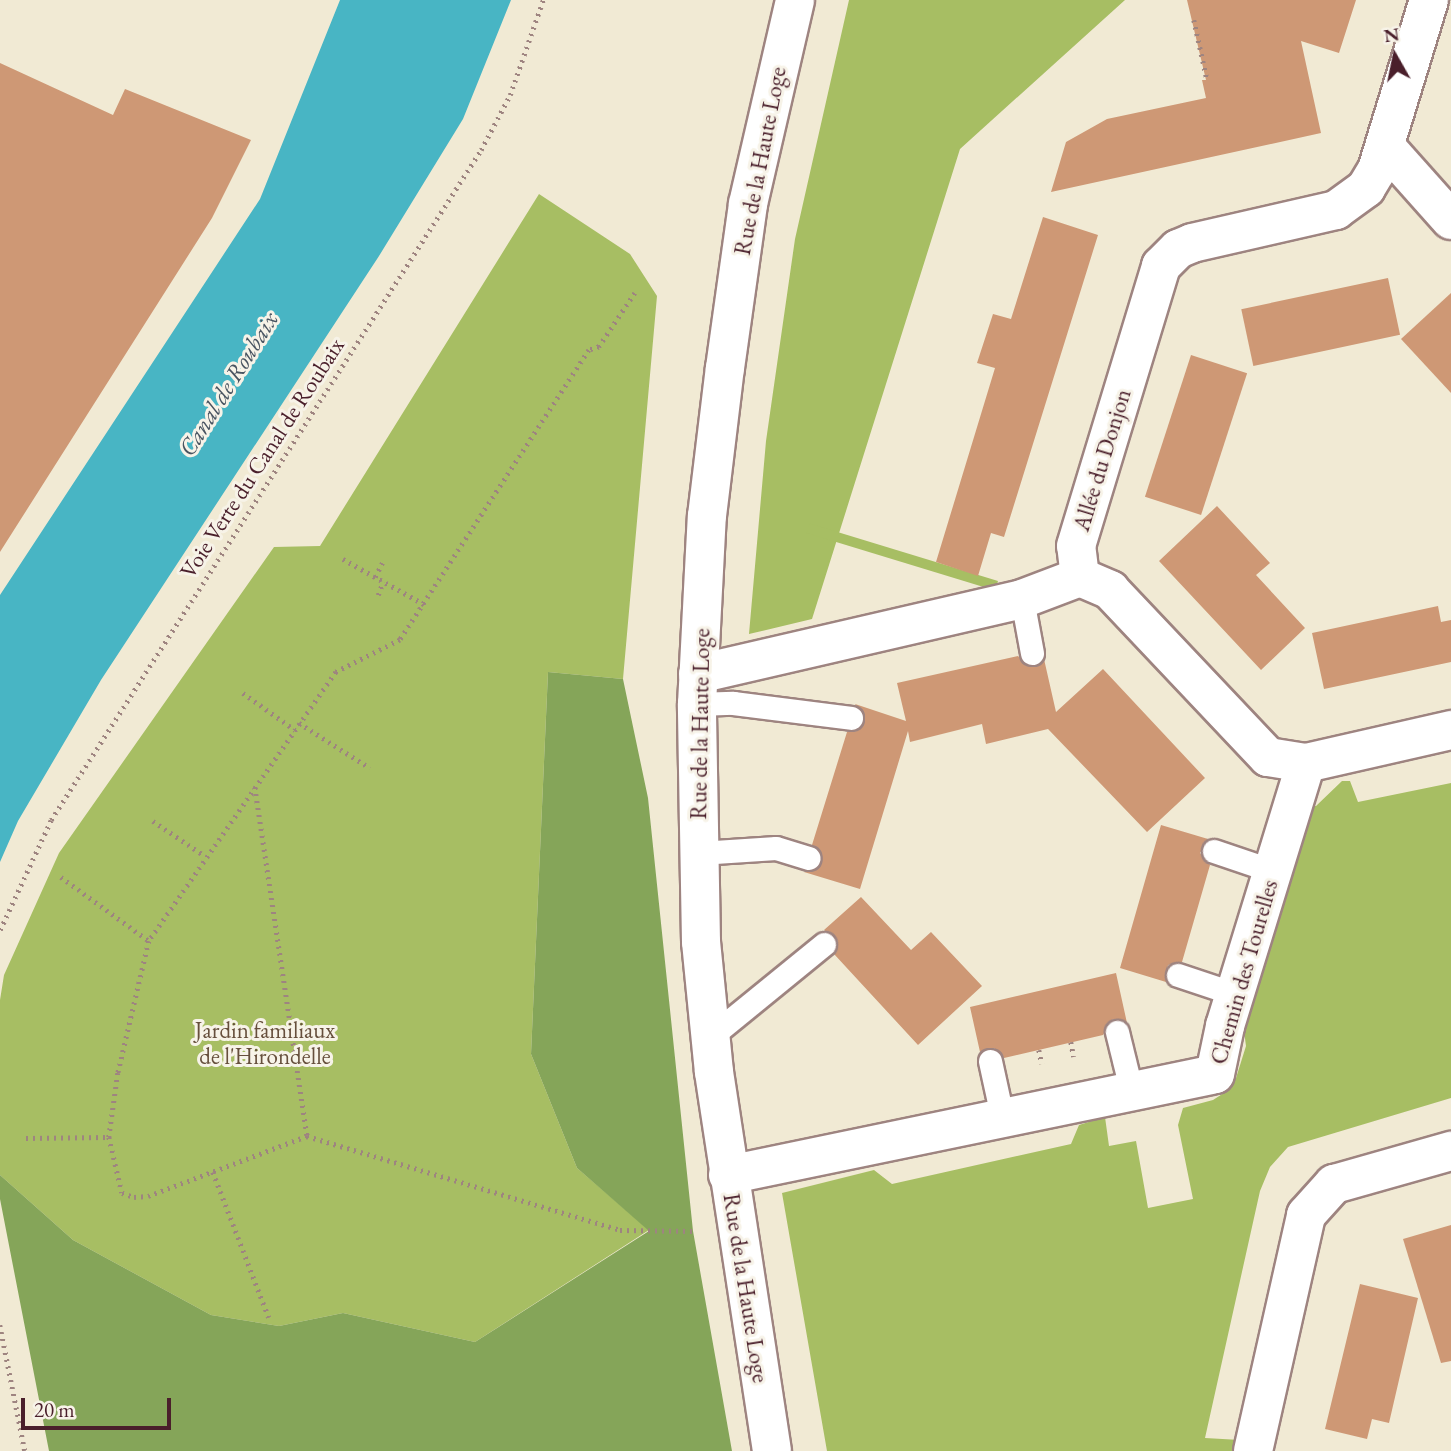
<!DOCTYPE html>
<meta charset="utf-8">
<style>
body{margin:0}
#map{position:relative;width:1451px;height:1451px;overflow:hidden;background:#f1ead4;font-family:"EB Garamond",serif}
div>[style]{position:absolute}
.green>*{inset:0;background:#a7be63;transform-origin:0 0}
.forest>*{inset:0;background:#85a559}
.water>*{inset:0;background:#48b5c4}
.building>*{inset:0;background:#ce9875;transform-origin:0 0}
.path>*{height:4.5px;margin-top:-2.25px;transform-origin:0;background:repeating-linear-gradient(90deg,#9e8480 0 2px,transparent 0 7px)}
.roads{filter:drop-shadow(2px 0 #9e8480) drop-shadow(-2px 0 #9e8480) drop-shadow(0 2px #9e8480) drop-shadow(0 -2px #9e8480)}
.lane>*{height:23px;margin:-11.5px;padding:0 11.5px;transform-origin:11.5px;border-radius:11.5px;background:#fff}
.street>*{height:38px;margin:-19px;padding:0 19px;transform-origin:19px;border-radius:19px;background:#fff}
span{translate:-50% -50%;white-space:nowrap;text-align:center;line-height:1.15;-webkit-text-stroke:6px #f7f3e8;paint-order:stroke}
.street-label{font-size:23px;color:#4a1f2b}
.park-label{font-size:23px;color:#664f3c}
.water-label{font-size:24px;color:#495461;font-style:italic}
.north{position:absolute;left:1360px;top:21px;width:70px;height:70px;-webkit-text-stroke:5px #f7f3e8;paint-order:stroke;rotate:351deg;font-size:19px;font-weight:700;line-height:28px;text-align:center;color:#4a1f2b}
.north::after{content:'';display:block;margin:auto;width:24px;height:32px;background:#4a1f2b;clip-path:polygon(50% 0,100% 100%,50% 72%,0 100%)}
.scale{position:absolute;left:21px;top:1398px;width:150px;height:32px;box-sizing:border-box;border:4px solid #4a1f2b;border-top:0;padding-left:9px;font-size:21px;line-height:24px;white-space:nowrap;color:#4a1f2b;-webkit-text-stroke:5px #f7f3e8;paint-order:stroke}
</style>
<div id="map">
<div class="green">
<div style="clip-path:polygon(849px 0,1125px 0,960px 149px,812px 619px,749px 634px,766px 441px,795px 239px)"></div>
<div style="clip-path:polygon(539px 194px,630px 254px,657px 296px,623px 679px,548px 672px,531px 1054px,577px 1168px,649px 1230px,475px 1342px,343px 1313px,279px 1326px,211px 1315px,73px 1240px,0 1175px,0 1000px,4px 975px,59px 853px,274px 547px,320px 546px)"></div>
<div style="left:998px;top:581px;width:10px;height:197px;rotate:107deg"></div>
<div style="clip-path:polygon(1342px 781px,1350px 781px,1358px 802px,1451px 783px,1451px 1098px,1288px 1147px,1270px 1167px,1260px 1191px,1205px 1438px,1240px 1440px,1237px 1451px,827px 1451px,782px 1193px,874px 1170px,892px 1184px,1071px 1144px,1079px 1125px,1105px 1117px,1109px 1146px,1136px 1141px,1148px 1208px,1193px 1199px,1178px 1125px,1183px 1108px,1213px 1100px,1227px 1091px,1236px 1078px,1246px 1046px,1243px 1024px,1306px 806px,1316px 806px)"></div>
</div>
<div class="forest">
<div style="clip-path:polygon(548px 672px,623px 679px,648px 798px,693px 1231px,732px 1451px,49px 1451px,0 1199px,0 1175px,73px 1240px,211px 1315px,279px 1326px,343px 1313px,475px 1342px,649px 1231px,577px 1168px,531px 1054px)"></div>
</div>
<div class="water">
<div style="clip-path:polygon(340px 0,511px 0,463px 119px,379px 256px,101px 680px,18px 821px,0 862px,0 595px,260px 199px)"></div>
</div>
<div class="building">
<div style="clip-path:polygon(1187px 0,1356px 0,1339px 53px,1301px 41px,1321px 133px,1051px 192px,1066px 142px,1107px 119px,1206px 98px,1202px 80px,1206px 80px)"></div>
<div style="clip-path:polygon(0 63px,113px 115px,125px 89px,251px 140px,212px 218px,0 552px)"></div>
<div style="clip-path:polygon(1043px 217px,1098px 235px,1004px 537px,991px 533px,978px 576px,936px 562px,995px 368px,977px 363px,993px 314px,1011px 319px)"></div>
<div style="left:1388px;top:278px;width:58px;height:150px;rotate:78deg"></div>
<div style="clip-path:polygon(1451px 293px,1451px 393px,1401px 339px)"></div>
<div style="left:1191px;top:355px;width:59px;height:149px;rotate:18deg"></div>
<div style="clip-path:polygon(1217px 506px,1270px 563px,1256px 575px,1305px 628px,1261px 670px,1159px 561px)"></div>
<div style="clip-path:polygon(1438px 606px,1441px 622px,1451px 620px,1451px 662px,1324px 689px,1312px 633px)"></div>
<div style="clip-path:polygon(1018px 656px,1028px 666px,1044px 659px,1056px 712px,1103px 669px,1205px 778px,1147px 832px,1048px 729px,986px 744px,982px 724px,910px 742px,908px 731px,860px 889px,804px 872px,821px 863px,821px 854px,812px 845px,847px 732px,857px 731px,865px 720px,855px 704px,906px 721px,897px 683px)"></div>
<div style="clip-path:polygon(1161px 825px,1208px 839px,1200px 853px,1210px 865px,1182px 962px,1168px 965px,1166px 982px,1120px 968px)"></div>
<div style="clip-path:polygon(861px 897px,911px 950px,931px 932px,982px 986px,918px 1045px,834px 954px,838px 941px,824px 930px)"></div>
<div style="clip-path:polygon(1116px 973px,1127px 1023px,1113px 1019px,1103px 1035px,1004px 1058px,994px 1048px,980px 1052px,970px 1007px)"></div>
<div style="clip-path:polygon(1451px 1225px,1451px 1361px,1441px 1363px,1403px 1239px)"></div>
<div style="clip-path:polygon(1360px 1284px,1418px 1298px,1389px 1423px,1372px 1419px,1367px 1439px,1325px 1429px)"></div>
</div>
<div class="path">
<div style="left:1194px;top:20px;width:60px;rotate:77.6deg"></div>
<div style="left:635px;top:293px;width:65px;rotate:123.7deg"></div>
<div style="left:599px;top:347px;width:10px;rotate:163deg"></div>
<div style="left:589px;top:350px;width:346px;rotate:123.1deg"></div>
<div style="left:400px;top:640px;width:72px;rotate:153.4deg"></div>
<div style="left:336px;top:672px;width:328px;rotate:124.8deg"></div>
<div style="left:149px;top:941px;width:136px;rotate:103.2deg"></div>
<div style="left:118px;top:1073px;width:65px;rotate:98deg"></div>
<div style="left:109px;top:1137px;width:57px;rotate:76.9deg"></div>
<div style="left:122px;top:1193px;width:13px;rotate:18deg"></div>
<div style="left:134px;top:1197px;width:14px;rotate:-4deg"></div>
<div style="left:148px;top:1196px;width:170px;rotate:-20.7deg"></div>
<div style="left:307px;top:1136px;width:327px;rotate:16.7deg"></div>
<div style="left:620px;top:1230px;width:74px;rotate:0.8deg"></div>
<div style="left:343px;top:559px;width:93px;rotate:29.1deg"></div>
<div style="left:375px;top:577px;width:16px;rotate:-63deg"></div>
<div style="left:378px;top:595px;width:14px;rotate:-69deg"></div>
<div style="left:243px;top:693px;width:64px;rotate:35.4deg"></div>
<div style="left:299px;top:723px;width:84px;rotate:32.4deg"></div>
<div style="left:255px;top:787px;width:353px;rotate:81.5deg"></div>
<div style="left:153px;top:821px;width:63px;rotate:33.9deg"></div>
<div style="left:61px;top:877px;width:109px;rotate:36deg"></div>
<div style="left:0;top:930px;width:121px;rotate:-65.1deg"></div>
<div style="left:51px;top:820px;width:796px;rotate:-57.31deg"></div>
<div style="left:481px;top:150px;width:62px;rotate:-62.2deg"></div>
<div style="left:510px;top:95px;width:101px;rotate:-70.8deg"></div>
<div style="left:1071px;top:1042px;width:15px;rotate:79deg"></div>
<div style="left:1039px;top:1050px;width:14px;rotate:78deg"></div>
<div style="left:26px;top:1138px;width:83px;rotate:-0.7deg"></div>
<div style="left:213px;top:1172px;width:156px;rotate:69deg"></div>
<div style="left:0;top:1325px;width:128px;rotate:78.8deg"></div>
</div>
<div class="roads">
<div class="lane">
<div style="left:1022px;top:599px;width:55px;rotate:79.5deg"></div>
<div style="left:697px;top:704px;width:36px;rotate:-2deg"></div>
<div style="left:733px;top:703px;width:119px;rotate:7.2deg"></div>
<div style="left:1214px;top:851px;width:62px;rotate:18.7deg"></div>
<div style="left:699px;top:853px;width:77px;rotate:-3.7deg"></div>
<div style="left:776px;top:848px;width:34px;rotate:17deg"></div>
<div style="left:1178px;top:975px;width:60px;rotate:18.4deg"></div>
<div style="left:1117px;top:1032px;width:59px;rotate:76.2deg"></div>
<div style="left:710px;top:1037px;width:147px;rotate:-39.2deg"></div>
<div style="left:990px;top:1061px;width:56px;rotate:77.7deg"></div>
</div>
<div class="street">
<div style="left:1385px;top:146px;width:99px;rotate:48.3deg"></div>
<div style="left:1080px;top:577px;width:33px;rotate:23deg"></div>
<div style="left:1110px;top:590px;width:230px;rotate:46.6deg"></div>
<div style="left:1268px;top:757px;width:38px;rotate:9deg"></div>
<div style="left:1306px;top:763px;width:149px;rotate:-12.8deg"></div>
<div style="left:698px;top:674px;width:333px;rotate:-13deg"></div>
<div style="left:1022px;top:599px;width:62px;rotate:-20.8deg"></div>
<div style="left:1080px;top:577px;width:31px;rotate:-97deg"></div>
<div style="left:1076px;top:546px;width:293px;rotate:-73.1deg"></div>
<div style="left:1161px;top:266px;width:24px;rotate:-45deg"></div>
<div style="left:1178px;top:249px;width:15px;rotate:-23deg"></div>
<div style="left:1192px;top:243px;width:148px;rotate:-12.9deg"></div>
<div style="left:1336px;top:210px;width:37px;rotate:-36deg"></div>
<div style="left:1366px;top:188px;width:21px;rotate:-59deg"></div>
<div style="left:1377px;top:170px;width:178px;rotate:-73deg"></div>
<div style="left:728px;top:1175px;width:497px;rotate:-11.7deg"></div>
<div style="left:1215px;top:1074px;width:49px;rotate:-78.2deg"></div>
<div style="left:1225px;top:1026px;width:275px;rotate:-72.9deg"></div>
<div style="left:772px;top:1451px;width:383px;rotate:-98.7deg"></div>
<div style="left:714px;top:1072px;width:131px;rotate:-95.7deg"></div>
<div style="left:701px;top:942px;width:238px;rotate:-91deg"></div>
<div style="left:697px;top:704px;width:188px;rotate:-87deg"></div>
<div style="left:707px;top:516px;width:149px;rotate:-83.1deg"></div>
<div style="left:725px;top:368px;width:166px;rotate:-82deg"></div>
<div style="left:748px;top:204px;width:209px;rotate:-77deg"></div>
<div style="left:1253px;top:1451px;width:242px;rotate:-77.3deg"></div>
<div style="left:1306px;top:1215px;width:42px;rotate:-47.9deg"></div>
<div style="left:1334px;top:1184px;width:122px;rotate:-15.8deg"></div>
</div>
</div>
<div class="street-label">
<span style="left:760px;top:161px;rotate:-79deg">Rue de la Haute Loge</span>
<span style="left:262px;top:458px;rotate:-57deg">Voie Verte du Canal de Roubaix</span>
<span style="left:1102px;top:460px;rotate:-73deg">Allée du Donjon</span>
<span style="left:700px;top:724px;rotate:-89deg">Rue de la Haute Loge</span>
<span style="left:1244px;top:972px;rotate:-74deg">Chemin des Tourelles</span>
<span style="left:746px;top:1288px;rotate:81deg">Rue de la Haute Loge</span>
</div>
<div class="park-label">
<span style="left:265px;top:1043px">Jardin familiaux<br>de l'Hirondelle</span>
</div>
<div class="water-label">
<span style="left:228px;top:384px;rotate:-58deg">Canal de Roubaix</span>
</div>
<div class="north">N</div>
<div class="scale">20 m</div>
</div>
